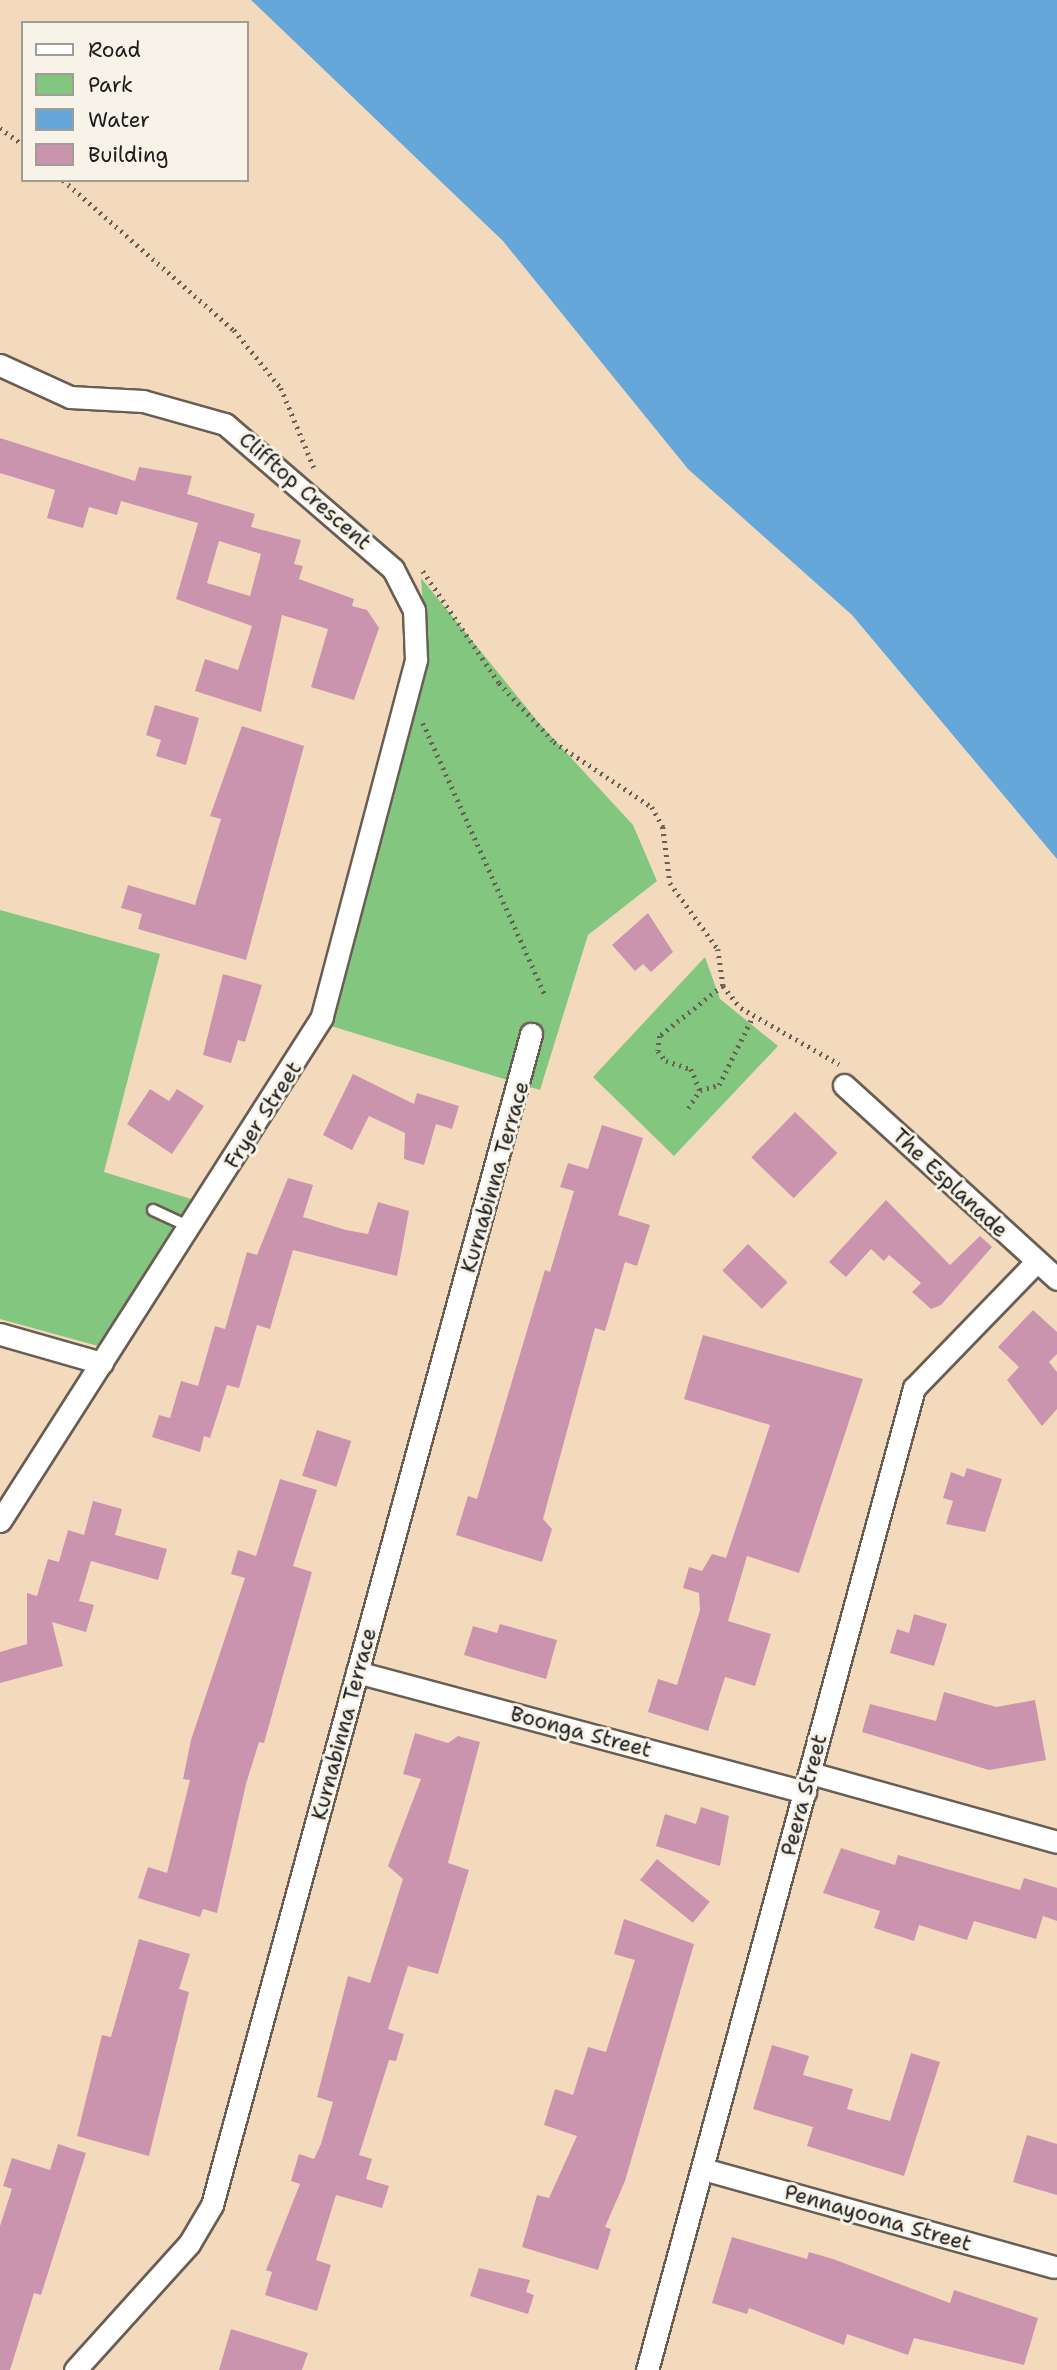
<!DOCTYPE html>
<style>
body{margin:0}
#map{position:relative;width:1057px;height:2370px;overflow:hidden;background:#f4dabd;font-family:"Shantell Sans",sans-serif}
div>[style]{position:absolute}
.green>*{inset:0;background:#82c680}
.water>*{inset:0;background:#64a7d8}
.building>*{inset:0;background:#cb94ae;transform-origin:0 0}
.path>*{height:4.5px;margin-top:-2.25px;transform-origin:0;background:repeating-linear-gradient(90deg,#685e54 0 2px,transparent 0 7px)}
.roads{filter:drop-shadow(2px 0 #685e54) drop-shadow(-2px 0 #685e54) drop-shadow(0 2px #685e54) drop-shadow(0 -2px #685e54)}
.lane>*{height:10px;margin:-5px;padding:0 5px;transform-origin:5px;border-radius:5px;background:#fff}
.street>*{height:21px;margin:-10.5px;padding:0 10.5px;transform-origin:10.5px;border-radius:10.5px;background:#fff}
span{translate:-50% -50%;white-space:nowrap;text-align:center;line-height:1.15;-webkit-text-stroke:6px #f7f3e8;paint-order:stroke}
.street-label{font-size:21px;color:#1c1c1c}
.legend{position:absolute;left:21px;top:21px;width:228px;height:161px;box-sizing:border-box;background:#f7f3e8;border:2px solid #9f9d96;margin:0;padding:9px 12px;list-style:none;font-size:21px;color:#1c1c1c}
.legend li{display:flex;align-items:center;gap:14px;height:35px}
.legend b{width:35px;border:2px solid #9f9d96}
</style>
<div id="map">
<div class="green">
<div style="clip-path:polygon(421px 578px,539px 723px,633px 825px,657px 881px,588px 935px,540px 1090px,331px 1026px,427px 665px)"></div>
<div style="clip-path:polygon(0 910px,160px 954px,104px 1172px,191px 1199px,98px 1346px,0 1319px)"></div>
<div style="clip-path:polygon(705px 957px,720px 999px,778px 1046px,674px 1156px,593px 1077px)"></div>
</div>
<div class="water">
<div style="clip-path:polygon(251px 0,1057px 0,1057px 859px,852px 615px,688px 469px,503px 241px)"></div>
</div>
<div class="building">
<div style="clip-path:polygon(evenodd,0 438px,135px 481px,139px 467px,192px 476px,187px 494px,255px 514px,251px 527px,301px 540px,294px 564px,303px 566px,299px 579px,354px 599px,352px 606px,367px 610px,379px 628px,354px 700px,311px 687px,328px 629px,282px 615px,261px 712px,195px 691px,205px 659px,238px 670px,252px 626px,176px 599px,198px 523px,121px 501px,117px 515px,89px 507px,83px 528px,47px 518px,55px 490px,0 473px,0 438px,219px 541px,261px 554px,250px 596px,207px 583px,219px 541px)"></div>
<div style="clip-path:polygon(155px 705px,199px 718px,186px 765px,156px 756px,161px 740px,146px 735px)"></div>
<div style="clip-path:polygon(242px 726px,304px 746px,246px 960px,138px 929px,142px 914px,121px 908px,128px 885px,195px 905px,221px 819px,210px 816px)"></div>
<div style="clip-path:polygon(648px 913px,673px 952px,651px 972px,643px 964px,635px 971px,612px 945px)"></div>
<div style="clip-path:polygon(223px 974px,262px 985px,245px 1042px,238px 1040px,231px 1063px,203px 1055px)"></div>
<div style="clip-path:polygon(353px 1074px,414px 1104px,417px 1093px,459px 1106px,452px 1129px,436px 1124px,424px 1165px,404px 1159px,405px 1133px,369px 1116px,352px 1150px,323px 1135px)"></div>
<div style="clip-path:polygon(150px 1089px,169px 1101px,177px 1089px,204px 1106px,172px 1154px,127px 1124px)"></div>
<div style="left:795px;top:1112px;width:59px;height:63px;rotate:44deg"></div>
<div style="clip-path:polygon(602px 1125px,643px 1138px,618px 1215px,650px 1225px,637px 1266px,625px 1262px,605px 1331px,595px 1328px,543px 1519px,552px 1529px,542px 1562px,456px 1535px,468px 1496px,477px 1499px,545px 1270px,550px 1272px,574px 1191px,560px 1187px,568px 1163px,588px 1169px)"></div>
<div style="clip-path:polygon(288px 1178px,313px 1185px,303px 1217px,346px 1230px,368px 1234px,378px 1202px,409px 1211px,397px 1276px,293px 1250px,270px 1329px,257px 1325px,239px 1388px,227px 1385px,210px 1438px,204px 1436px,200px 1452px,152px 1437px,159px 1415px,170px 1418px,181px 1381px,198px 1386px,215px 1326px,225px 1329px,247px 1252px,257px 1255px)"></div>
<div style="clip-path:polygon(886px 1200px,950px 1265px,980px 1236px,992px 1247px,941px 1305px,931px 1309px,912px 1292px,921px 1283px,889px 1255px,884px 1261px,871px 1249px,846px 1277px,829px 1262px)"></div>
<div style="left:748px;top:1244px;width:55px;height:37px;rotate:44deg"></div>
<div style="clip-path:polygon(1033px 1310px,1057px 1332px,1057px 1354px,1049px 1362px,1057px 1372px,1057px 1409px,1042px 1426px,1007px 1380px,1019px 1367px,998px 1347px)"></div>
<div style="clip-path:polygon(703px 1335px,863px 1379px,799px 1573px,747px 1556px,728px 1621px,771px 1634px,755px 1686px,725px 1677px,708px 1731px,648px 1712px,658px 1679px,677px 1685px,700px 1610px,699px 1593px,683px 1588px,689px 1567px,702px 1571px,712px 1554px,726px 1558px,770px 1425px,684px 1399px)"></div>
<div style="left:317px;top:1430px;width:36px;height:48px;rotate:18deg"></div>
<div style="clip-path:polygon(967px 1468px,1002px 1479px,985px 1532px,946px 1524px,953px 1501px,943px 1498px,951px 1472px,964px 1477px)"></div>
<div style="clip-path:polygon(280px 1479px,317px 1490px,293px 1566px,312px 1572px,264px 1743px,259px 1742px,246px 1784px,217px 1913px,203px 1909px,200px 1917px,138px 1898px,148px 1867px,167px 1873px,190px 1780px,183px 1779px,191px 1740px,245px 1578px,231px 1574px,238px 1550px,256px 1556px)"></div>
<div style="clip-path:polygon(93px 1501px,122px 1509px,115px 1535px,167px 1549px,158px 1580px,91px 1561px,79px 1601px,94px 1605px,86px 1632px,52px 1622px,63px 1666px,0 1683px,0 1652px,27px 1644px,27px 1593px,37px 1596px,48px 1559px,59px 1562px,68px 1530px,84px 1535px)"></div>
<div style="clip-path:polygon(914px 1614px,947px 1624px,934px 1666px,890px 1653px,897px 1629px,909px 1633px)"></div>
<div style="clip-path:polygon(500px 1624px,557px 1640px,546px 1679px,464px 1655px,473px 1626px,497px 1633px)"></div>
<div style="clip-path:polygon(944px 1692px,996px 1707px,1035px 1700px,1046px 1760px,989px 1770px,862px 1732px,870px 1704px,936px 1721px)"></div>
<div style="clip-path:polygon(415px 1733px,448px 1743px,458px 1736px,480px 1742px,448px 1863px,469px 1870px,438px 1974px,408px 1966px,388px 2029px,404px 2034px,396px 2061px,389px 2060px,359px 2155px,372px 2159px,366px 2179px,389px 2186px,382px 2208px,336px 2195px,316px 2260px,331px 2265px,317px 2311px,265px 2295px,272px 2272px,266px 2270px,300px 2184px,291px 2181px,299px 2154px,314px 2159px,321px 2144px,333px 2102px,317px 2097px,348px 1976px,370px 1983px,403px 1879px,388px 1866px,421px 1779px,403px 1774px)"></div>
<div style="clip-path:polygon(701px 1807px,729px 1816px,720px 1866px,656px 1846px,665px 1814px,696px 1824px)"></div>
<div style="clip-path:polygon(841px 1848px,895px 1865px,898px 1855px,1020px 1890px,1024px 1878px,1057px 1888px,1057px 1921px,1043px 1916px,1036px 1939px,974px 1921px,967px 1940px,919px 1925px,914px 1941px,874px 1928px,880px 1911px,823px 1893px)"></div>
<div style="left:657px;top:1859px;width:68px;height:27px;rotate:39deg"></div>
<div style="clip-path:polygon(624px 1919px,694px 1944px,625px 2181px,605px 2227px,611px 2229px,598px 2270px,522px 2247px,537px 2195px,549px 2198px,577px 2136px,544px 2125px,555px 2089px,573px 2095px,588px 2047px,606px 2052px,635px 1960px,614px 1954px)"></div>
<div style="clip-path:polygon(139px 1939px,190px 1954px,179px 1989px,189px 1992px,149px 2156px,77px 2136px,102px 2035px,111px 2037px)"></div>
<div style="clip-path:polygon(772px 2045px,809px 2056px,803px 2075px,853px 2089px,847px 2109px,890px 2121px,911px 2053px,940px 2062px,904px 2176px,807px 2146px,813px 2127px,753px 2109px)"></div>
<div style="clip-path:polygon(1027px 2135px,1057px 2144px,1057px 2195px,1013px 2182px)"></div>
<div style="clip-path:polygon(58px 2144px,86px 2153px,41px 2295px,34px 2293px,10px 2370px,0 2370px,0 2226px,12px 2189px,3px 2186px,12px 2158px,50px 2170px)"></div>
<div style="clip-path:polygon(732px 2237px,807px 2259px,809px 2252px,833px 2259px,950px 2303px,954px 2290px,1038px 2318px,1024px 2365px,914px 2338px,908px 2355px,847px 2334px,844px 2345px,749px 2308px,747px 2314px,712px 2303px)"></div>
<div style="clip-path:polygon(479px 2268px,530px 2280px,526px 2292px,534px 2295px,528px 2314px,470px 2296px)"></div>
<div style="clip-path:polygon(231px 2329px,308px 2353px,302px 2370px,219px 2370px)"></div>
</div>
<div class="path">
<div style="left:0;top:128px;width:29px;rotate:36deg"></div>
<div style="left:63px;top:180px;width:227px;rotate:41.3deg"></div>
<div style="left:234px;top:330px;width:75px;rotate:51deg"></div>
<div style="left:281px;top:388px;width:89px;rotate:67.5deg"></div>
<div style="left:423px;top:571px;width:135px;rotate:55.8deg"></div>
<div style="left:499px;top:683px;width:81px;rotate:47deg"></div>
<div style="left:554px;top:742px;width:118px;rotate:33.6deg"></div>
<div style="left:652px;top:807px;width:23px;rotate:61deg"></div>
<div style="left:663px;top:827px;width:56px;rotate:82.9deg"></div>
<div style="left:670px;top:883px;width:82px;rotate:54deg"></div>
<div style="left:718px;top:949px;width:37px;rotate:82deg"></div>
<div style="left:723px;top:986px;width:28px;rotate:51deg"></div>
<div style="left:741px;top:1008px;width:113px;rotate:29.7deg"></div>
<div style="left:423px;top:723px;width:297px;rotate:65.8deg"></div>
<div style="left:723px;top:986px;width:80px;rotate:141.6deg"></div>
<div style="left:660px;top:1036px;width:15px;rotate:98deg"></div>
<div style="left:658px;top:1051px;width:13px;rotate:51deg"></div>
<div style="left:666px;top:1061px;width:26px;rotate:18deg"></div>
<div style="left:691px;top:1069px;width:23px;rotate:67deg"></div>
<div style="left:700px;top:1090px;width:20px;rotate:-15deg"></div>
<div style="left:719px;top:1085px;width:77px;rotate:-63.8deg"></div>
<div style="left:688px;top:1108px;width:22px;rotate:-56deg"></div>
</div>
<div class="roads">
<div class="lane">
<div style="left:153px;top:1210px;width:41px;rotate:24.7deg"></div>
</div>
<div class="street">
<div style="left:0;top:365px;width:77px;rotate:24.6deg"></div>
<div style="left:70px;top:397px;width:73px;rotate:3.1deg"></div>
<div style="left:143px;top:401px;width:85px;rotate:15.7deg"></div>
<div style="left:225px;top:424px;width:222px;rotate:40.8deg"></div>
<div style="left:393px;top:569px;width:46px;rotate:62.9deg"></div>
<div style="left:414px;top:610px;width:50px;rotate:87.7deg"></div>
<div style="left:416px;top:660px;width:369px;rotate:104.8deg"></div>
<div style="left:322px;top:1017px;width:598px;rotate:122.57deg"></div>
<div style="left:844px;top:1085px;width:288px;rotate:42.3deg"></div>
<div style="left:0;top:1334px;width:106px;rotate:15.9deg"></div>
<div style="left:357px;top:1672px;width:464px;rotate:15deg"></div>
<div style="left:810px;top:1773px;width:256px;rotate:15.6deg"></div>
<div style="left:703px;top:2169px;width:364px;rotate:15.6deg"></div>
<div style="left:75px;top:2370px;width:170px;rotate:-47.9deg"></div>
<div style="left:189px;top:2244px;width:45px;rotate:-59.5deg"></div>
<div style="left:212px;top:2205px;width:1214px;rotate:-74.76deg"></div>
<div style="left:647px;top:2370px;width:1018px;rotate:-74.79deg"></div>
<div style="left:914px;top:1388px;width:175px;rotate:-45.9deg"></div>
</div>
</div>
<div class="street-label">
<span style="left:305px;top:491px;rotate:41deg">Clifftop Crescent</span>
<span style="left:263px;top:1115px;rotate:-57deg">Fryer Street</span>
<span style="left:495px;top:1177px;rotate:-74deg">Kurnabinna Terrace</span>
<span style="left:950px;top:1183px;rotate:43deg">The Esplanade</span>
<span style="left:344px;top:1724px;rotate:-75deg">Kurnabinna Terrace</span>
<span style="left:581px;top:1732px;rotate:15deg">Boonga Street</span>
<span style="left:804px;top:1795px;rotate:-75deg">Peera Street</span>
<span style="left:878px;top:2218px;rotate:16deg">Pennayoona Street</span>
</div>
<ul class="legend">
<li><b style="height:9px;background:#fff"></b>Road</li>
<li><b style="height:19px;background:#82c680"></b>Park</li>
<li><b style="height:19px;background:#64a7d8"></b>Water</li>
<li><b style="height:19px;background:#cb94ae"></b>Building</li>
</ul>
</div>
